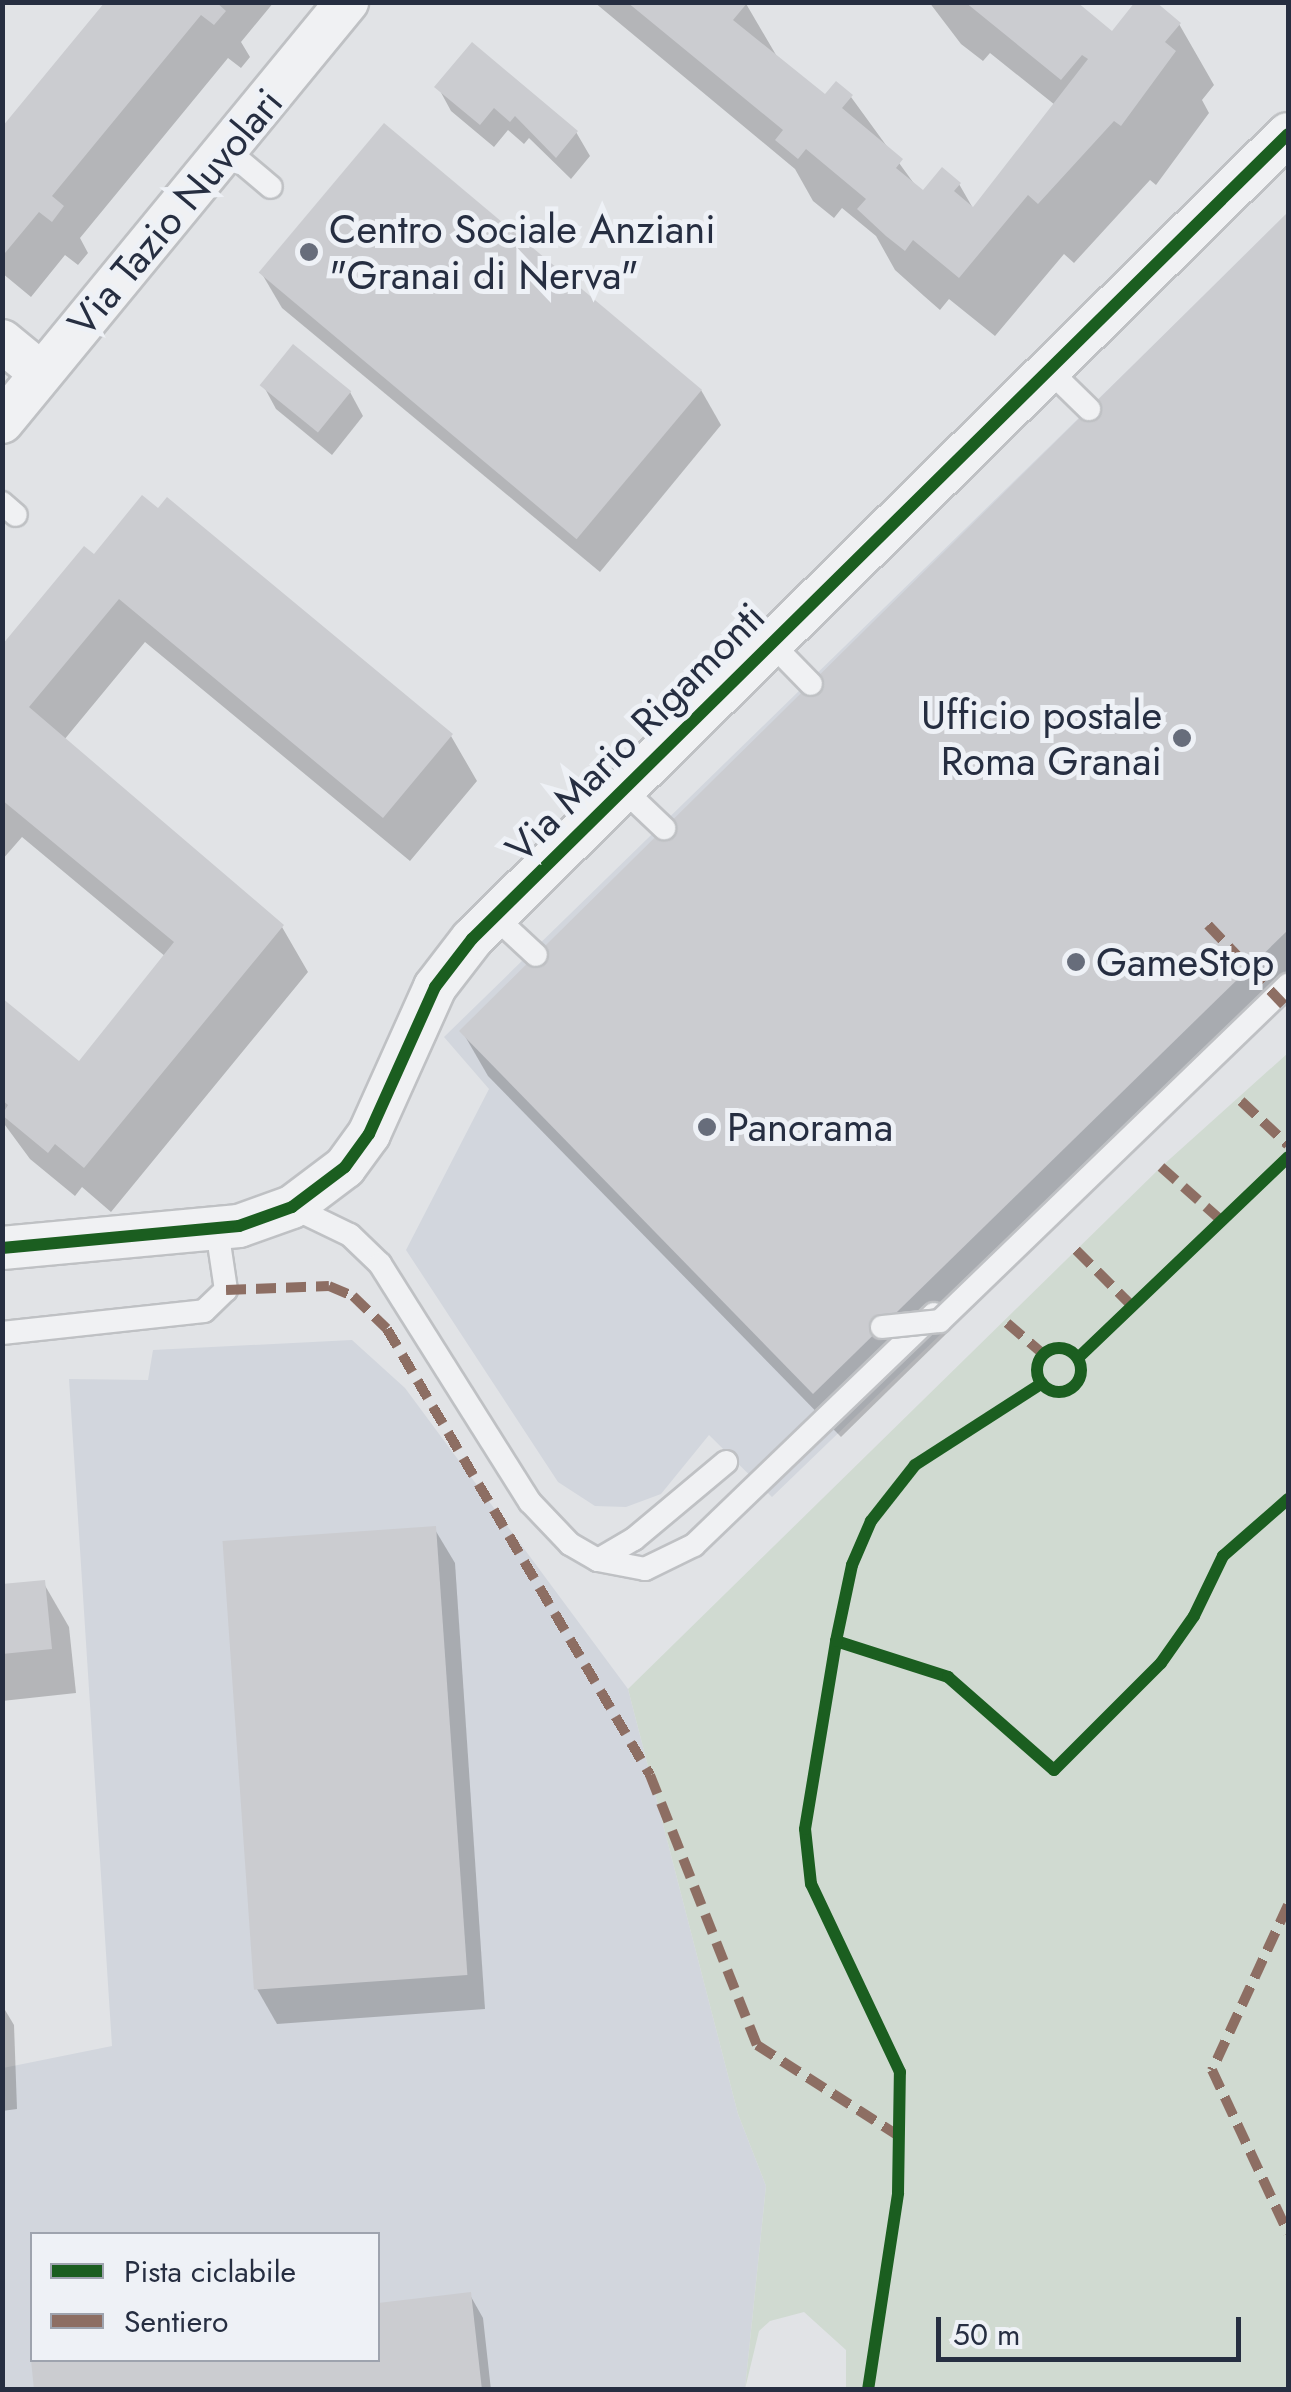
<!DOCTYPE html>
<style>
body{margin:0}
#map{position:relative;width:1291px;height:2392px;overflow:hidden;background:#e1e3e6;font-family:Jost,sans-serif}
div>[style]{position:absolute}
.built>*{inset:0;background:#d2d6dd}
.green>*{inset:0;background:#d0dad1}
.shadow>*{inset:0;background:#0003}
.building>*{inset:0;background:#cbccd0;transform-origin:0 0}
.roads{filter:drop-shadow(2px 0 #bfc1c4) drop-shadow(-2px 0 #bfc1c4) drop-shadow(0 2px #bfc1c4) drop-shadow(0 -2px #bfc1c4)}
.service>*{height:22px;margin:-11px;padding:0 11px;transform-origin:11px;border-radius:11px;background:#f0f1f3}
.minor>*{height:42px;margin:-21px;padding:0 21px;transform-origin:21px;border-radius:21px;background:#f0f1f3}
.bridges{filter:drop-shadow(2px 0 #bfc1c4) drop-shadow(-2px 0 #bfc1c4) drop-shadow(0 2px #bfc1c4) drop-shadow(0 -2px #bfc1c4)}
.service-bridge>*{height:22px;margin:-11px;padding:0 11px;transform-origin:11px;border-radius:11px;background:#f0f1f3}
.quiet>*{height:10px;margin-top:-5px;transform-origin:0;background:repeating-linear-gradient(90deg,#8d6e63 0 20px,transparent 0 30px)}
.cycleway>*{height:12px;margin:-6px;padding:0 6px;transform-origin:6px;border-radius:6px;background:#1b5e20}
.cycleway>.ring{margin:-6px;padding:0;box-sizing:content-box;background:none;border:12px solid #1b5e20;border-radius:50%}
.dots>*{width:28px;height:28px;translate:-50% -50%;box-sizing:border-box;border:5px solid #eef1f6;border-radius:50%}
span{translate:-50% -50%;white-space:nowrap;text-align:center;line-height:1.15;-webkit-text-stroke:10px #eef1f6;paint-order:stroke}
.street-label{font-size:40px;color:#262e41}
.poi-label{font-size:40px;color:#262e41}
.left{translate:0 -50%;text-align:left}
.right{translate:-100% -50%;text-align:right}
.frame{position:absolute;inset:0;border:5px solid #262e41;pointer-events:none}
.legend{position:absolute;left:30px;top:2232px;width:350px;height:130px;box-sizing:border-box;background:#eef1f6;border:2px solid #9ea3ae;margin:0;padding:12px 18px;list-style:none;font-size:30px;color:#262e41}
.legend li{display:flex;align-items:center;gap:20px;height:50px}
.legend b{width:50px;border:2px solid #9ea3ae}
.scale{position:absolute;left:936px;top:2317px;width:305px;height:45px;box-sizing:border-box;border:5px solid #262e41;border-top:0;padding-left:12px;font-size:30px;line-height:35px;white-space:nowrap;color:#262e41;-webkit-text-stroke:8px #eef1f6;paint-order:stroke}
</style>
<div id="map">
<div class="built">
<div style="clip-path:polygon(1288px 214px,1288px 999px,772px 1497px,709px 1435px,661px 1494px,626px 1507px,595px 1506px,558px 1482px,406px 1250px,489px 1089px,444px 1037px)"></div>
<div style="clip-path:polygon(evenodd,352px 1340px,405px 1388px,628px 1689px,738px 2114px,766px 2186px,745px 2389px,3px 2390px,3px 2068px,112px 2046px,69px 1379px,148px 1380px,153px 1350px,352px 1340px,32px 2234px,378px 2234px,378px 2360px,32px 2360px,32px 2234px)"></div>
</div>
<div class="green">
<div style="clip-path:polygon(1288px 1053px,1288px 2389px,846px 2389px,846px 2350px,804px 2312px,770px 2321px,759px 2331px,745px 2389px,766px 2186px,738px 2114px,628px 1689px,1161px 1167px)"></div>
</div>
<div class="shadow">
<div style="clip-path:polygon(108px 2px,274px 2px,241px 42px,250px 57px,241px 68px,228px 58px,80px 238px,88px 253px,78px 265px,65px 255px,31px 297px,2px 273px,2px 131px)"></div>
<div style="clip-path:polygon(594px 2px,745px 2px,779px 60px,825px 98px,851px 97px,918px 189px,923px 194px,959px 184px,974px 210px,1055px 105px,990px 53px,983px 61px,961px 44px,929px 2px,1073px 2px,1112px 34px,1179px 24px,1214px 85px,1202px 100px,1209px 113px,1156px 185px,1150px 180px,1074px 263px,1064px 254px,995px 336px,949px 299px,940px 310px,924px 296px,895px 270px,876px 236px,842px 208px,834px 218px,813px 201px,795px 169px)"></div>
<div style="clip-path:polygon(438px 87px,576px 132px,590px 156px,571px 179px,529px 138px,524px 144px,508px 130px,494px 147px,451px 111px)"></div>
<div style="clip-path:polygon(1288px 216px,1288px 999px,841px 1437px,488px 1076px,462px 1031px)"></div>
<div style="clip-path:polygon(262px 274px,701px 390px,721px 425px,600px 572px,282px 308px)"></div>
<div style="clip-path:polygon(263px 385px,350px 392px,363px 416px,332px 455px,276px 409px)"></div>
<div style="clip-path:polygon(85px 550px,451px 736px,477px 781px,410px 861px,145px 642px,64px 740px,282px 927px,308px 972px,111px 1212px,82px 1187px,75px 1196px,30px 1159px,2px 1121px,2px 1001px,79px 1065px,166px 957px,22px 837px,2px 860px,2px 649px)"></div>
<div style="clip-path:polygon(434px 1528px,455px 1563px,485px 2009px,277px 2024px,257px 1989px)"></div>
<div style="clip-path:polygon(43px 1582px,69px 1627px,76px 1693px,2px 1701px,2px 1587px)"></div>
<div style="clip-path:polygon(2px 2005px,14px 2025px,17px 2109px,2px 2111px)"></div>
<div style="clip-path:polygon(470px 2295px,483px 2318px,491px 2390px,37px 2390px,34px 2360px,378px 2360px,378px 2305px)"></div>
</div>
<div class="building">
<div style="clip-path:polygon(105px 2px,216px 2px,226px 11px,214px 25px,201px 15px,52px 196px,64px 206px,52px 222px,39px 212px,5px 253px,2px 127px)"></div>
<div style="clip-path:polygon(627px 2px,748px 2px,733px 20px,825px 94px,836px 81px,853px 95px,842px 108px,903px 159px,896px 168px,923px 190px,942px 167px,961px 183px,954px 191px,973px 207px,1088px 59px,1082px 55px,1061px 80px,965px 2px,1077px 2px,1112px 31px,1135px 2px,1156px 2px,1181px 23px,1165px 42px,1176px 51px,1121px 126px,1114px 121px,1038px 204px,1028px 195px,959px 278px,913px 240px,905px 251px,886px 236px,857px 209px,866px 199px,806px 149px,798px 159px,775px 140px,783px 130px)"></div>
<div style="clip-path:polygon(472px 42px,578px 131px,556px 158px,515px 116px,510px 122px,494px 108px,480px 125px,434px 87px)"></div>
<div style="left:384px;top:123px;width:415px;height:195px;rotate:40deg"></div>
<div style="clip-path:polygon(1288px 212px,1288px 930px,813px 1394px,459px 1031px)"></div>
<div style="left:293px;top:344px;width:75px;height:53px;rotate:39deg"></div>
<div style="clip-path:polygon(142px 495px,158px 508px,167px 497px,453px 734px,383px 818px,119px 599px,29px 707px,284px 925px,84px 1168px,55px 1144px,48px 1153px,2px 1115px,8px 1105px,2px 1100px,2px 998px,79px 1061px,174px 942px,2px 800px,2px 645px,84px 546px,94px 554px)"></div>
<div style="left:436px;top:1526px;width:450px;height:214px;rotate:86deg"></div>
<div style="clip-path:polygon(45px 1580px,52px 1649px,2px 1654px,2px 1584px)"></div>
<div style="clip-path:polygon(471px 2292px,482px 2390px,34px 2390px,31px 2360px,378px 2360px,378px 2303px)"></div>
</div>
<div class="roads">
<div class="service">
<div style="left:227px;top:150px;width:57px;rotate:40.1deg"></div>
<div style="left:1049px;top:370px;width:56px;rotate:44.3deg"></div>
<div style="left:2px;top:503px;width:18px;rotate:41deg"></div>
<div style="left:771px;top:643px;width:57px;rotate:45.7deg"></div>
<div style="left:623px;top:789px;width:57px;rotate:43.6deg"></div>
<div style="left:494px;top:916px;width:57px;rotate:42.9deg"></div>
<div style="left:292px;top:1207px;width:64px;rotate:25.8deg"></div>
<div style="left:350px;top:1235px;width:42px;rotate:44deg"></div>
<div style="left:380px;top:1264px;width:281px;rotate:57.8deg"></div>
<div style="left:530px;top:1502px;width:58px;rotate:46.4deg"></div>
<div style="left:570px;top:1544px;width:32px;rotate:30deg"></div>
<div style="left:598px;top:1560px;width:42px;rotate:-30.3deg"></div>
<div style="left:634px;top:1539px;width:120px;rotate:-39.9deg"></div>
<div style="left:2px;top:1333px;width:203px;rotate:-6.2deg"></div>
<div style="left:204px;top:1311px;width:30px;rotate:-44deg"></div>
<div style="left:226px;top:1290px;width:61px;rotate:-98.5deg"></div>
<div style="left:598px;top:1560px;width:48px;rotate:10.8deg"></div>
<div style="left:645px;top:1569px;width:55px;rotate:-26.1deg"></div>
<div style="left:694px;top:1545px;width:333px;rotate:-43.9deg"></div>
</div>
<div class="minor">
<div style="left:2px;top:341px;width:50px;rotate:39.4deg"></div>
<div style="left:2px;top:422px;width:544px;rotate:-50.6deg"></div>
<div style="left:2px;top:1248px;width:238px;rotate:-5.3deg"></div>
<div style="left:239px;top:1226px;width:56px;rotate:-19.7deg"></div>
<div style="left:292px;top:1207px;width:66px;rotate:-37deg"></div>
<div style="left:345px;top:1167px;width:41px;rotate:-54deg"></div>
<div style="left:369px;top:1134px;width:161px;rotate:-65.8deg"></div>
<div style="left:435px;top:987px;width:61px;rotate:-52.4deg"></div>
<div style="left:472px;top:939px;width:1146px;rotate:-44.61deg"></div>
</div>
</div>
<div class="bridges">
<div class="service-bridge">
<div style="left:882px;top:1327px;width:58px;rotate:-5.9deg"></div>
<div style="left:940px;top:1321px;width:484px;rotate:-44deg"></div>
</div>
</div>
<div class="quiet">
<div style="left:1208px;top:925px;width:110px;rotate:46.5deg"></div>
<div style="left:1241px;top:1101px;width:64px;rotate:43.1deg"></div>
<div style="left:1161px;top:1167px;width:81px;rotate:41.5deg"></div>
<div style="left:1076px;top:1250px;width:78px;rotate:45deg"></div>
<div style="left:226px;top:1290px;width:103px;rotate:-2.2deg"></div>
<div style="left:329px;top:1286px;width:26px;rotate:23deg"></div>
<div style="left:353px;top:1296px;width:47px;rotate:44.1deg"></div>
<div style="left:387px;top:1329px;width:518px;rotate:59.47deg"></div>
<div style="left:650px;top:1775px;width:290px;rotate:68.4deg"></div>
<div style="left:757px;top:2045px;width:169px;rotate:32.7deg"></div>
<div style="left:1007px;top:1323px;width:48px;rotate:40.7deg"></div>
<div style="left:1288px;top:1905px;width:182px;rotate:114.7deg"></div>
<div style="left:1212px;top:2070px;width:180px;rotate:65deg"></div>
</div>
<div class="cycleway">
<div style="left:2px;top:1248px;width:238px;rotate:-5.3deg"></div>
<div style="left:239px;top:1226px;width:56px;rotate:-19.7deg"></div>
<div style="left:292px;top:1207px;width:66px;rotate:-37deg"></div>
<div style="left:345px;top:1167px;width:41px;rotate:-54deg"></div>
<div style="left:369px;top:1134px;width:161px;rotate:-65.8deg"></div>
<div style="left:435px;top:987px;width:61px;rotate:-52.4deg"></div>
<div style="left:472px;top:939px;width:1146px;rotate:-44.61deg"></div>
<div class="ring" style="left:1037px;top:1348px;width:32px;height:32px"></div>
<div style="left:1078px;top:1358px;width:291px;rotate:-43.7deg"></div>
<div style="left:836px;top:1641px;width:118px;rotate:17.8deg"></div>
<div style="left:948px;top:1677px;width:141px;rotate:41.3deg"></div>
<div style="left:1054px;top:1770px;width:151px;rotate:-45deg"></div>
<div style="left:1161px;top:1663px;width:57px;rotate:-54.9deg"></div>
<div style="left:1194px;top:1616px;width:67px;rotate:-64.2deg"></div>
<div style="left:1223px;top:1556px;width:86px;rotate:-41.2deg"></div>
<div style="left:868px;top:2390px;width:199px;rotate:-81.3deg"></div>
<div style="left:898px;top:2193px;width:121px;rotate:-89.1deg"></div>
<div style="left:900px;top:2072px;width:208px;rotate:-115.3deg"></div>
<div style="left:811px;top:1884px;width:55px;rotate:-96.2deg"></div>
<div style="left:805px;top:1829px;width:191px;rotate:-80.6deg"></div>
<div style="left:836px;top:1641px;width:78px;rotate:-78.1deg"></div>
<div style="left:852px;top:1565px;width:48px;rotate:-66.6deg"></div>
<div style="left:871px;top:1521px;width:71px;rotate:-51.8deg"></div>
<div style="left:915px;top:1465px;width:151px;rotate:-32.8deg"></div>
</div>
<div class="dots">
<div style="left:309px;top:252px;background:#676d7b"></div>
<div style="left:1182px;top:738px;background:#676d7b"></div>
<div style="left:1076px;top:962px;background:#676d7b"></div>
<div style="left:707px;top:1127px;background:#676d7b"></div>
</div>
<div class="street-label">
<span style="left:175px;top:212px;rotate:-50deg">Via Tazio Nuvolari</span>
<span style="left:635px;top:732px;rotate:-45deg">Via Mario Rigamonti</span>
</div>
<div class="poi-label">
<span class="left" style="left:329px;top:252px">Centro Sociale Anziani<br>"Granai di Nerva"</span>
<span class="right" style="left:1162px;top:738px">Ufficio postale<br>Roma Granai</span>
<span class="left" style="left:1096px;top:962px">GameStop</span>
<span class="left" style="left:727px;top:1127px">Panorama</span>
</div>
<div class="frame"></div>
<ul class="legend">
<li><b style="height:12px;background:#1b5e20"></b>Pista ciclabile</li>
<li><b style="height:12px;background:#8d6e63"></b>Sentiero</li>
</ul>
<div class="scale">50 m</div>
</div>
